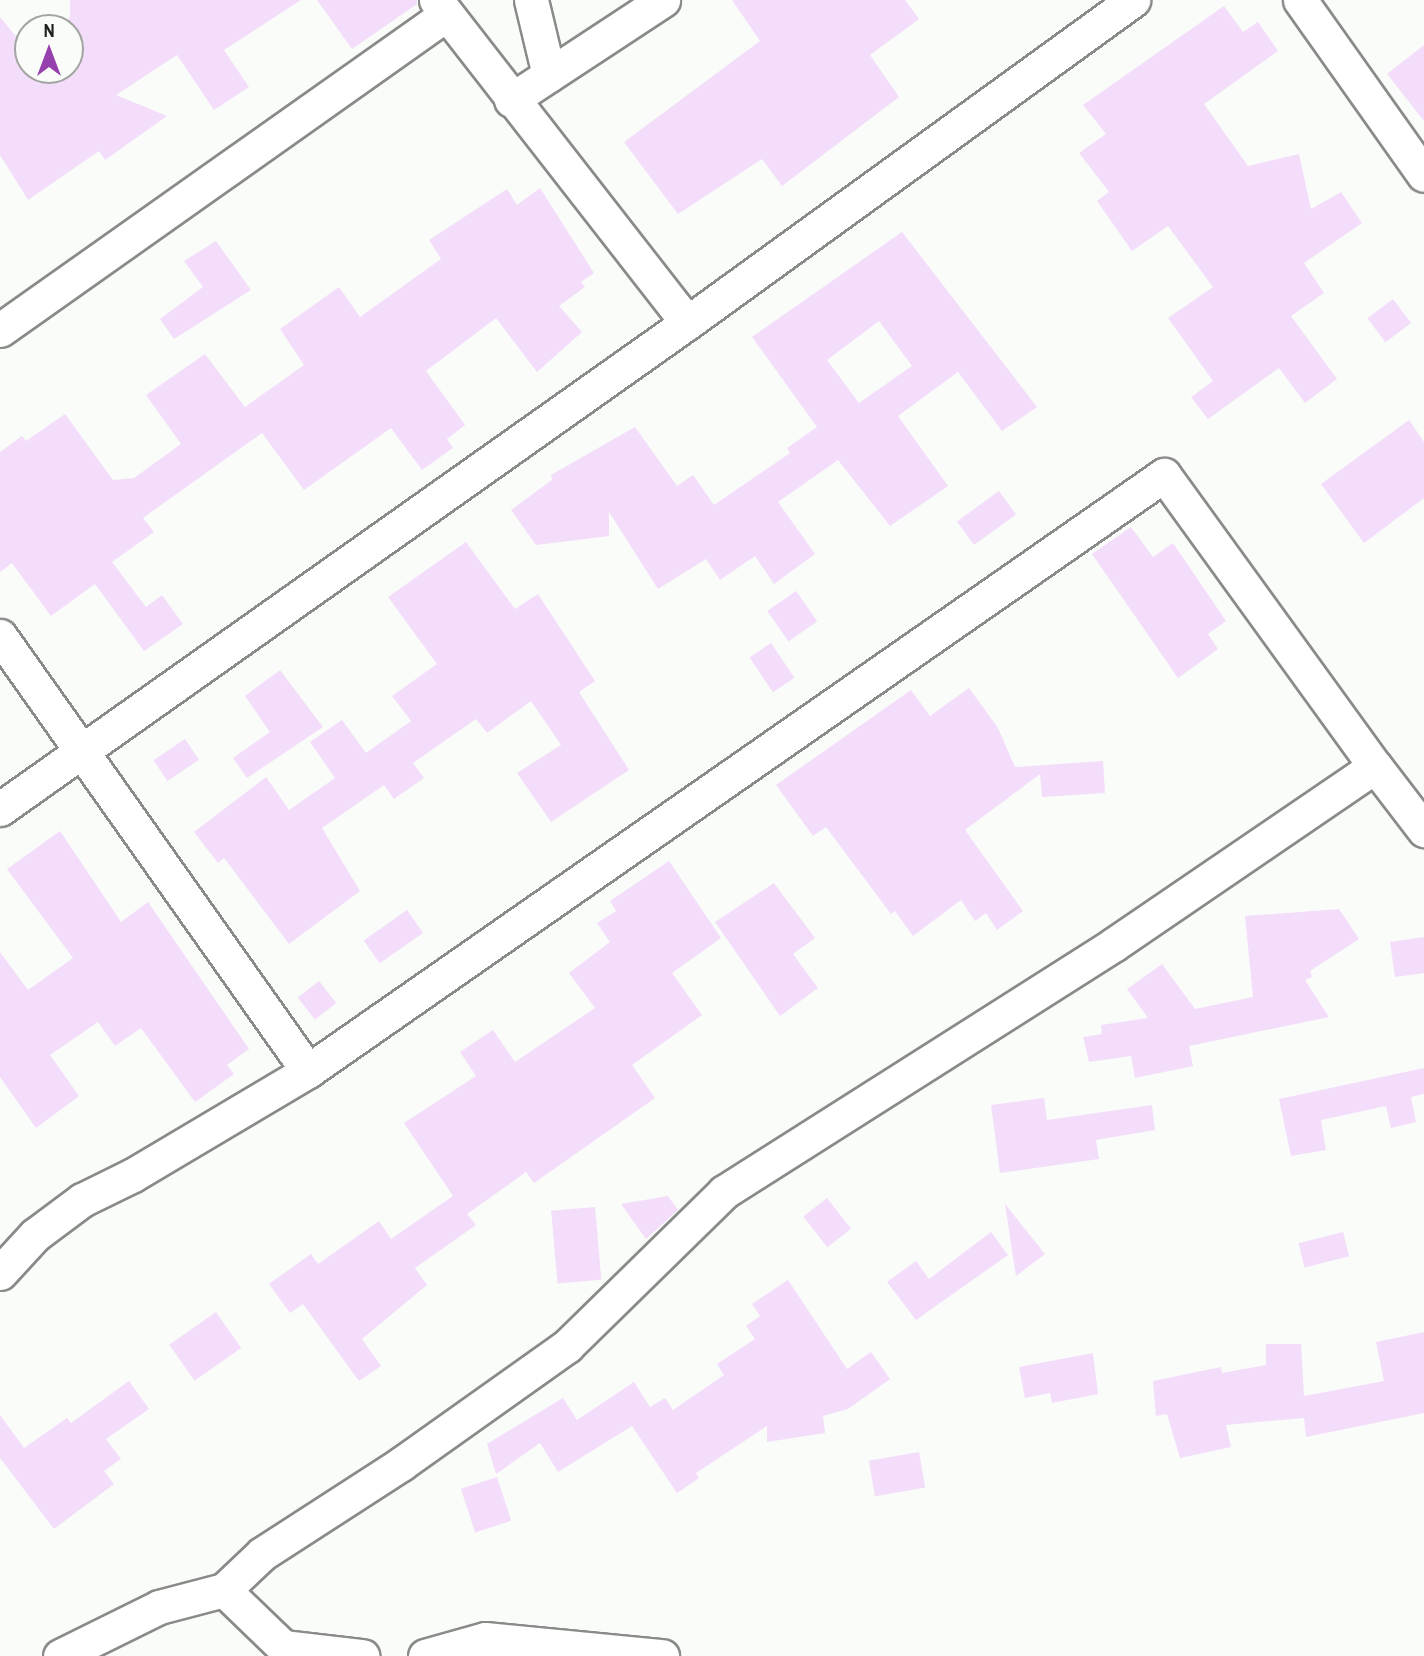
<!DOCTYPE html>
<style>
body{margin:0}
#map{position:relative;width:1424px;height:1656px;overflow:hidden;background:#f9fcf8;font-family:"Archivo Narrow",sans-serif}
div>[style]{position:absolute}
.building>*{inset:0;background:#f4ddfb;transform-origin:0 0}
.roads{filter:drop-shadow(2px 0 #898b88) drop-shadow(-2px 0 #898b88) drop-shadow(0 2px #898b88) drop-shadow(0 -2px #898b88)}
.minor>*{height:33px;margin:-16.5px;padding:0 16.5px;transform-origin:16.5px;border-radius:16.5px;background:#fff}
span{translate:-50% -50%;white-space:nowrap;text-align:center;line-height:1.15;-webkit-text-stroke:7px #f9fcf8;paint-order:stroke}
.north{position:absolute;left:14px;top:14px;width:70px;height:70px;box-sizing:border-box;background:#f9fcf8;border:2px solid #a2a4a1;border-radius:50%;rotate:0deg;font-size:19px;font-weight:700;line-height:28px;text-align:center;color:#1f201f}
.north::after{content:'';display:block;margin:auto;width:24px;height:32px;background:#9640ae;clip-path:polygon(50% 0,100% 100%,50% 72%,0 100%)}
</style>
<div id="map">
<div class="building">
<div style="clip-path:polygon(70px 0,301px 0,224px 50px,249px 87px,214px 110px,177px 55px,116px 95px,167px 116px,105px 160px,99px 151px,28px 200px,0 155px,0 17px,28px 51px,28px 70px,70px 70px,70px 28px,62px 28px,70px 17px)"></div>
<div style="clip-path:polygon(317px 0,417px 0,417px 4px,352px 49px)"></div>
<div style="clip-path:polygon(732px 0,905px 0,919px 19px,870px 55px,899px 97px,782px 186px,762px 159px,678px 214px,624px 142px,760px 41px)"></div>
<div style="clip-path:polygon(1224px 6px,1243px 32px,1258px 22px,1278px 51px,1204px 104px,1248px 166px,1299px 154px,1311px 209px,1341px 192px,1362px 223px,1304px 263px,1324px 293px,1291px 316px,1337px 379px,1305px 403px,1279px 368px,1208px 419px,1191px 397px,1213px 381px,1168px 318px,1213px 287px,1168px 226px,1132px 251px,1097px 201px,1109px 192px,1079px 153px,1106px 134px,1083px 105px)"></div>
<div style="clip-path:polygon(1424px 45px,1424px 121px,1387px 74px)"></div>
<div style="clip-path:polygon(540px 188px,594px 273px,581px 282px,585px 287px,559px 306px,582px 332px,537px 372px,496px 318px,426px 371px,465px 425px,447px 439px,453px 448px,422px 470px,391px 428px,304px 490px,262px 433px,143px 518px,154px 532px,112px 562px,146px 607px,162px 595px,183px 624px,144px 651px,95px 584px,51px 616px,12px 563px,0 572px,0 452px,22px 436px,26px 441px,65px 414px,113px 480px,134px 478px,181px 444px,146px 395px,205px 354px,245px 407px,304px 365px,280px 329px,339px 287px,360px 317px,441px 259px,429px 240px,507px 189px,517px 205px)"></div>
<div style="clip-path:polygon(evenodd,902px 232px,1037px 407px,1002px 431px,958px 372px,898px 416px,948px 486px,890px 526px,838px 460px,778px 502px,815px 554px,774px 584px,755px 556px,720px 580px,706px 559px,658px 589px,609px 512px,609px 536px,536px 545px,511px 510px,552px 480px,551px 475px,635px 427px,677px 486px,693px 475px,714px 505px,790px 453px,787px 448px,817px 427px,752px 337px,902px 232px,879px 321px,912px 366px,859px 403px,827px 360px,879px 321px)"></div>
<div style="clip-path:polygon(216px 241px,251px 290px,174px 339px,160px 319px,203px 287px,184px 261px)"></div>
<div style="left:1393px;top:299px;width:30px;height:32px;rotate:53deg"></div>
<div style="clip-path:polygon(1409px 420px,1424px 442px,1424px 498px,1364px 543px,1321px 484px)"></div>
<div style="left:999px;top:491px;width:29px;height:52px;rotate:54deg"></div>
<div style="clip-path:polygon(1131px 527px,1153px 557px,1173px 543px,1226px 621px,1208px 634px,1218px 649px,1178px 678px,1092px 554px)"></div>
<div style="clip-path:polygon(466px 542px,515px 609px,538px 594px,595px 681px,579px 692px,629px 770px,551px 822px,517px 773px,561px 745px,531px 701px,487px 733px,476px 719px,413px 763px,424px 778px,394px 799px,384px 785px,322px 828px,360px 891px,289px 944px,224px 858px,218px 863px,194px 832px,266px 777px,289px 810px,335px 778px,310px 742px,342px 720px,366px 753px,411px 721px,392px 696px,437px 664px,388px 597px)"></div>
<div style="left:796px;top:591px;width:37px;height:35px;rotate:55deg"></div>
<div style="left:771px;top:643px;width:42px;height:26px;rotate:56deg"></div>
<div style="clip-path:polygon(280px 670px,323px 727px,247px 778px,233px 758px,270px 732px,245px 696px)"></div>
<div style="clip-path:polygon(969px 688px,998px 728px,1015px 767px,1103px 761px,1105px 793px,1042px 797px,1040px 774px,965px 830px,1023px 911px,997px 930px,986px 913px,975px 921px,961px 900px,913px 936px,895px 911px,891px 914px,826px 827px,813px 836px,776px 785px,911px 690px,930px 716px)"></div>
<div style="left:185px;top:739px;width:25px;height:38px;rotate:56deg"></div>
<div style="clip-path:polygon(60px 831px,121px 922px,148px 902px,249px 1049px,227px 1065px,234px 1074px,195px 1102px,141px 1028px,115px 1046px,98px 1022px,50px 1055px,79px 1096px,36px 1128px,0 1077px,0 952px,28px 990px,73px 958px,7px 869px)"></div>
<div style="clip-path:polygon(669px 861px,721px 938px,672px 973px,702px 1015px,632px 1065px,655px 1098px,534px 1183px,526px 1172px,467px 1214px,476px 1225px,415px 1268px,427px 1285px,362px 1339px,381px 1366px,359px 1381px,303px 1304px,290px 1313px,269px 1284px,311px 1254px,318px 1264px,379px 1221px,391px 1239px,453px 1196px,404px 1123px,476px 1076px,460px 1052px,493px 1030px,515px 1062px,595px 1008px,569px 973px,610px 942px,597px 923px,616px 911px,610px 901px)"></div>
<div style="clip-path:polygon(774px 883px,815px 938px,793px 954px,818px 988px,780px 1016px,715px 922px)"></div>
<div style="clip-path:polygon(1339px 909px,1359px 939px,1310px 971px,1312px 977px,1305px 980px,1329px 1017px,1189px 1046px,1193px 1066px,1135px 1078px,1131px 1056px,1089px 1062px,1083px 1037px,1102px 1034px,1101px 1025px,1148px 1018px,1127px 989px,1162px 964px,1195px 1009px,1253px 997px,1245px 916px)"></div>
<div style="left:407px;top:910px;width:28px;height:53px;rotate:55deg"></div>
<div style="clip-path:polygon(1424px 937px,1424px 973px,1395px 977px,1390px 942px)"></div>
<div style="left:319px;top:981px;width:28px;height:27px;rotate:52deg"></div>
<div style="clip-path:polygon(1424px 1068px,1424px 1094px,1411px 1097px,1416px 1122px,1391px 1128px,1386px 1106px,1321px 1120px,1326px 1150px,1291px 1156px,1279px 1099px)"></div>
<div style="clip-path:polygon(1044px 1098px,1047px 1120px,1152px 1105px,1155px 1130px,1096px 1140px,1099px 1159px,1000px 1173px,991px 1105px)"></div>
<div style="clip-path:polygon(668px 1196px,678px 1210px,646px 1239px,621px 1204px)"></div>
<div style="left:827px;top:1198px;width:39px;height:30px;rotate:52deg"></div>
<div style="clip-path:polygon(1005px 1204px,1045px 1254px,1016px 1276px)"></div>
<div style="left:595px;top:1207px;width:73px;height:44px;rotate:85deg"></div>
<div style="clip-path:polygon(991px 1232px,1008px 1255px,916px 1320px,887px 1282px,916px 1261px,929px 1279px)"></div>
<div style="left:1343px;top:1232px;width:25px;height:46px;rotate:76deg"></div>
<div style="clip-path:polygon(788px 1280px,847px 1369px,871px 1352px,890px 1379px,848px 1409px,823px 1416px,825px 1433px,767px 1442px,767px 1426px,696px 1473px,699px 1478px,677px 1493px,632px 1426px,558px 1472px,540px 1443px,496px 1474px,487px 1444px,563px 1398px,577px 1420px,634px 1382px,650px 1407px,665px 1398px,673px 1410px,724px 1375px,717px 1364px,755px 1339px,746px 1326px,760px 1316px,752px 1304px)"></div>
<div style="left:216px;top:1312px;width:44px;height:57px;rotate:55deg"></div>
<div style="clip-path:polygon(1424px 1332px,1424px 1413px,1306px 1437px,1304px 1418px,1226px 1425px,1231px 1447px,1180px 1458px,1167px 1414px,1156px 1416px,1153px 1381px,1221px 1367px,1222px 1373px,1266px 1365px,1266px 1344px,1301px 1344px,1304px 1396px,1384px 1381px,1376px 1342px)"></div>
<div style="clip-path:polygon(1093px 1353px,1098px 1394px,1052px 1403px,1050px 1393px,1025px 1398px,1019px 1367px)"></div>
<div style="clip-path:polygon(129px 1381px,149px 1409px,106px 1439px,121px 1459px,104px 1471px,114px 1484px,54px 1529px,0 1458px,0 1415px,24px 1448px,67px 1418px,71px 1423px)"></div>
<div style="left:919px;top:1452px;width:36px;height:51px;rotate:80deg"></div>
<div style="left:497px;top:1477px;width:46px;height:38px;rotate:72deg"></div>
</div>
<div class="roads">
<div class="minor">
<div style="left:436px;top:0;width:409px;rotate:52.1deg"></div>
<div style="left:531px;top:0;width:77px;rotate:76.5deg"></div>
<div style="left:1300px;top:0;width:214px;rotate:54.7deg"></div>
<div style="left:511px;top:100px;width:182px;rotate:-33.3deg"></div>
<div style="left:0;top:330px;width:544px;rotate:-35.27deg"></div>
<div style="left:0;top:636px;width:533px;rotate:54.7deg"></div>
<div style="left:0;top:809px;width:842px;rotate:-35.28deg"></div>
<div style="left:687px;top:323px;width:551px;rotate:-35.91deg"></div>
<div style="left:0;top:1273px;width:52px;rotate:-47.4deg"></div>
<div style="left:35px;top:1235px;width:59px;rotate:-36.7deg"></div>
<div style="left:82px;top:1200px;width:57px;rotate:-26.1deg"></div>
<div style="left:133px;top:1175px;width:204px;rotate:-30.7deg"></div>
<div style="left:308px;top:1071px;width:1043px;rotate:-34.85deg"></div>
<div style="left:1164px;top:475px;width:359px;rotate:54.1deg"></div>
<div style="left:224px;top:1590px;width:82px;rotate:44deg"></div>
<div style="left:283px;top:1647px;width:80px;rotate:6.5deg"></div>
<div style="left:60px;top:1656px;width:110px;rotate:-26.3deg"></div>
<div style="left:159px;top:1607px;width:67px;rotate:-14.7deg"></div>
<div style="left:224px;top:1590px;width:52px;rotate:-43.5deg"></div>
<div style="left:262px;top:1554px;width:166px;rotate:-32.9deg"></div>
<div style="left:401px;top:1464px;width:204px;rotate:-35.4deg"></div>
<div style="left:567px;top:1346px;width:220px;rotate:-44.4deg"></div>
<div style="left:724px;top:1192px;width:461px;rotate:-32.4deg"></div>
<div style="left:1113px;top:945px;width:317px;rotate:-34.3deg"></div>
<div style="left:1375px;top:766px;width:81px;rotate:52.6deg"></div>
<div style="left:425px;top:1656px;width:62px;rotate:-15.8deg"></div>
<div style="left:485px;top:1639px;width:178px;rotate:5.5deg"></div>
</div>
</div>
<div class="north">N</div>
</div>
